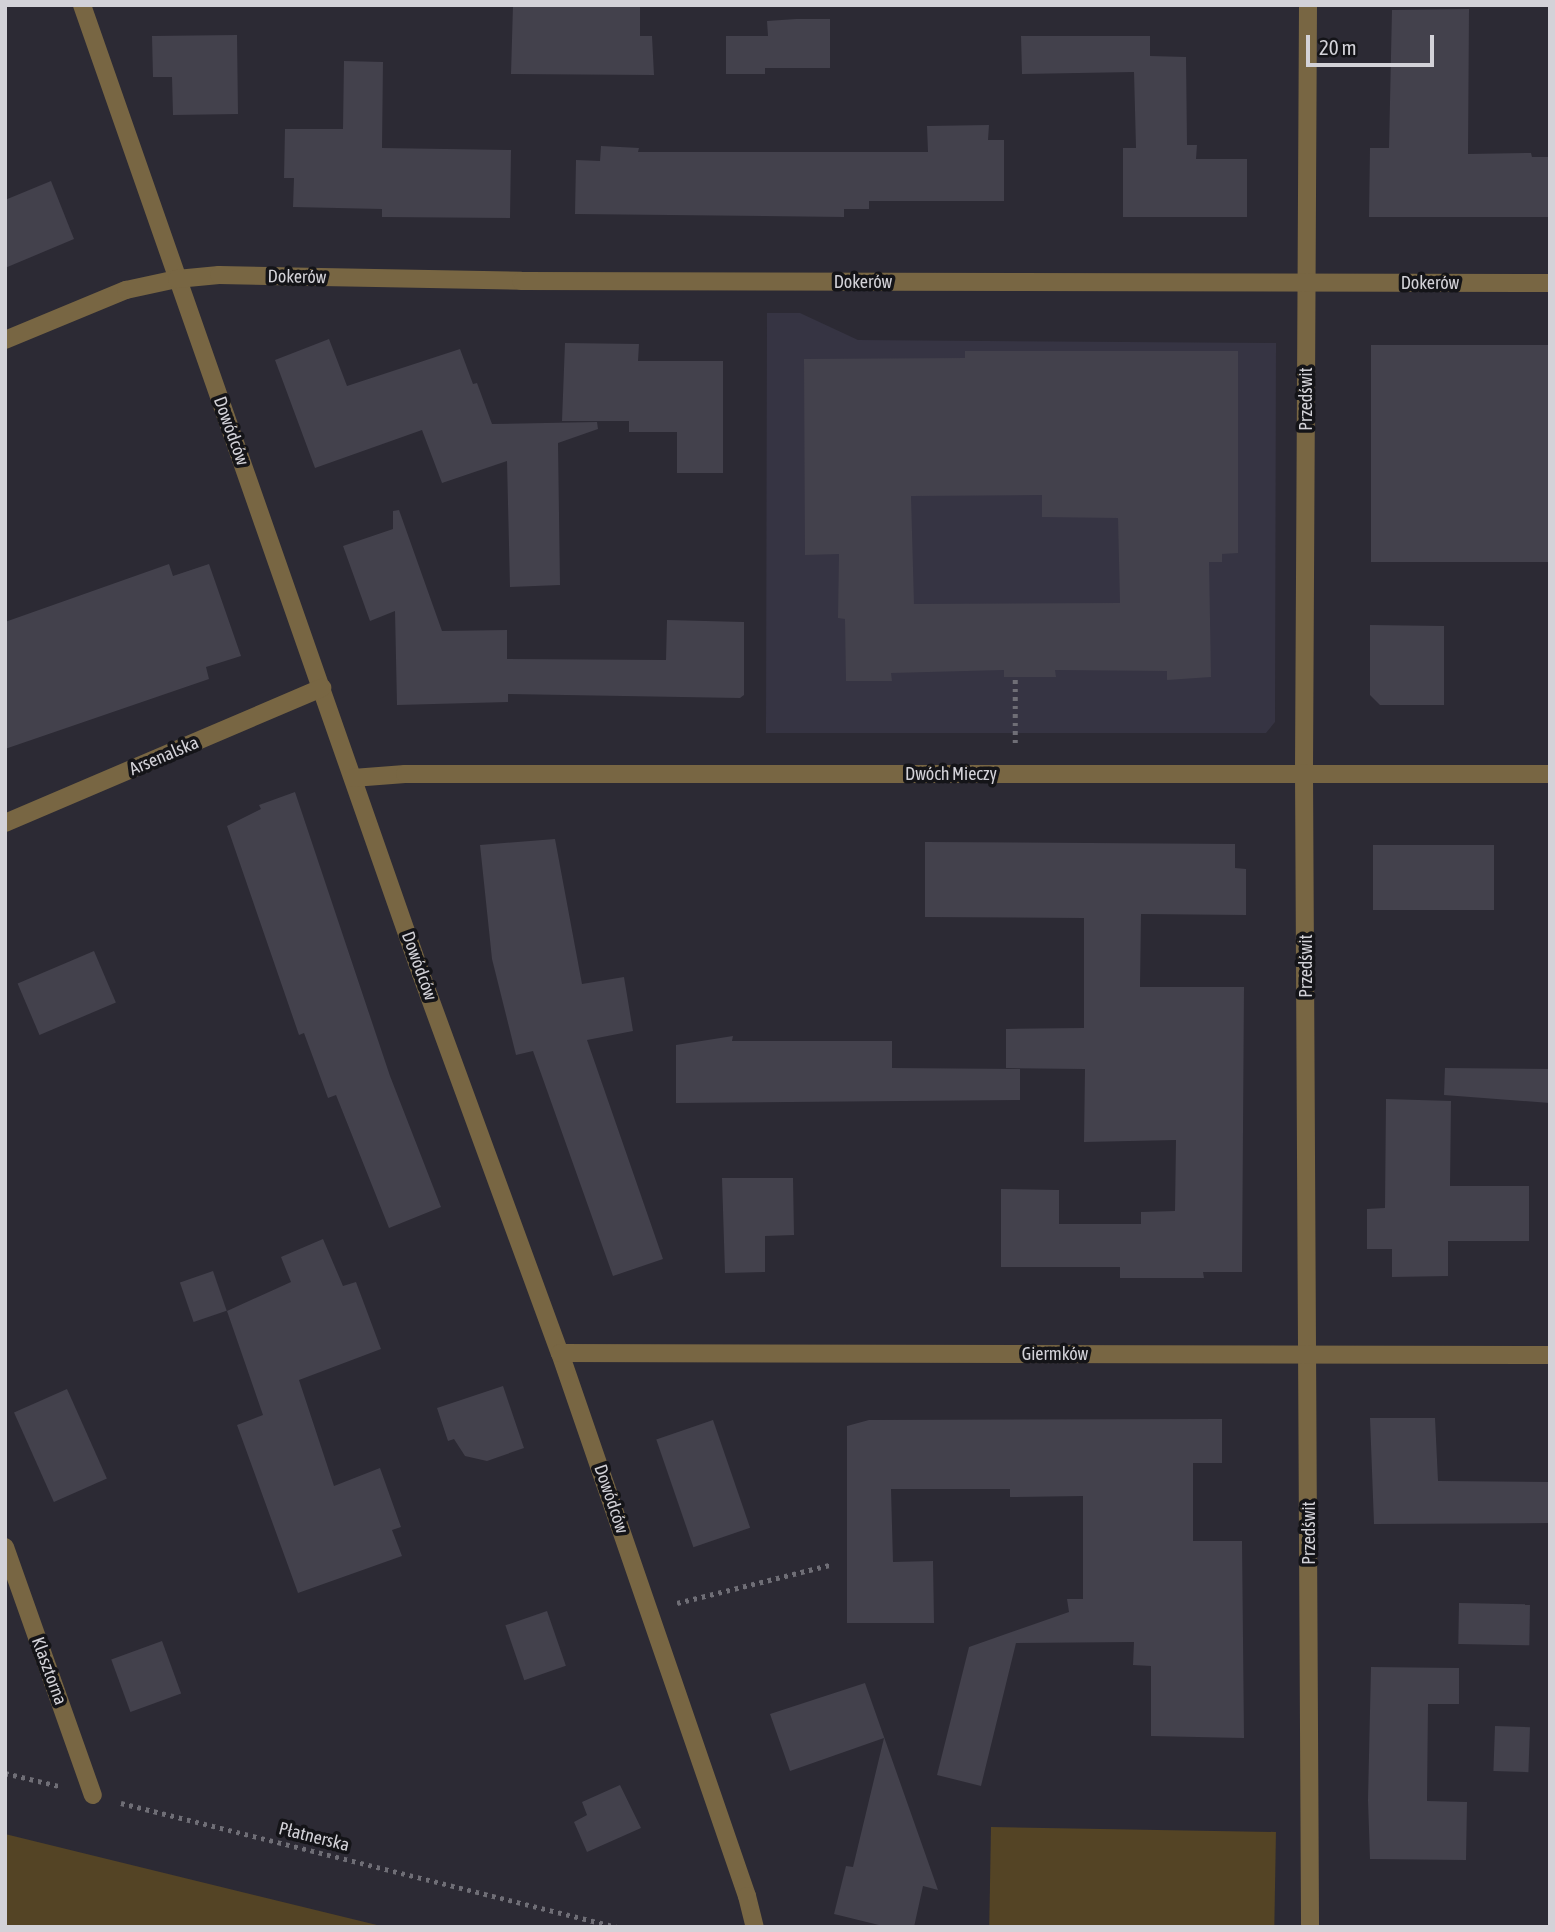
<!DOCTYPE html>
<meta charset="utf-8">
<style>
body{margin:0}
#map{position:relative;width:1555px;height:1932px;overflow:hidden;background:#2c2a34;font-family:"Asap Condensed",sans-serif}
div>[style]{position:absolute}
.built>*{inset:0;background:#363443}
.green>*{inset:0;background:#544425;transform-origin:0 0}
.building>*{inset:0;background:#43414c;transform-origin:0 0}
.path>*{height:4.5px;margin-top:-2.25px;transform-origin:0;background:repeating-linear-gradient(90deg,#6f6e76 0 3.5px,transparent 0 8.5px)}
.minor>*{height:18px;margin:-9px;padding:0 9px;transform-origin:9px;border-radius:9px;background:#786643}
span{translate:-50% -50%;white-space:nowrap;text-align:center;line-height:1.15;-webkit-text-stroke:7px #141418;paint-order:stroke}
.street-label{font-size:18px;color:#d3d2d8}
.frame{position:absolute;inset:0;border:7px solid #d3d2d8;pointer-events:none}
.scale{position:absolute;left:1306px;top:35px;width:128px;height:32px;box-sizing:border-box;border:4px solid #d3d2d8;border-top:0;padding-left:9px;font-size:21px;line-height:24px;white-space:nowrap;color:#d3d2d8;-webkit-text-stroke:5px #141418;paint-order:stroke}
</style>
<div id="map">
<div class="built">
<div style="clip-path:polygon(767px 313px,800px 313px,858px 340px,1276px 343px,1275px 722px,1266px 733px,766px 733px)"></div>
</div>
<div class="green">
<div style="left:991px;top:1827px;width:285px;height:100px;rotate:1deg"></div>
<div style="clip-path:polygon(5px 1834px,385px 1927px,5px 1927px)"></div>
</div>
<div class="building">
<div style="clip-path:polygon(513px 5px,640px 5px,640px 36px,652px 36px,654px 75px,511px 74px)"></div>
<div style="clip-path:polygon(1469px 9px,1468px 154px,1531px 153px,1532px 157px,1550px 157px,1550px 217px,1369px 217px,1370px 148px,1389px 148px,1392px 10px)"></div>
<div style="clip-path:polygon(796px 19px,830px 19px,830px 68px,765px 68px,765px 74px,726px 74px,726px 36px,768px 36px,767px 21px)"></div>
<div style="clip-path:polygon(237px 35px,238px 114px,173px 115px,172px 77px,153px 77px,152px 36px)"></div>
<div style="clip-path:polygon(1021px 36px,1150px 36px,1150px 56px,1186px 57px,1187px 145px,1197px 145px,1196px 159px,1247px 159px,1247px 217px,1123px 217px,1123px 148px,1136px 148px,1134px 72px,1022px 74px)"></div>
<div style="clip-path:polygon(344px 61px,383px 62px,382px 148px,511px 150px,510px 218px,382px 217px,382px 209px,293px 207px,294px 178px,284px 178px,285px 129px,343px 129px)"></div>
<div style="clip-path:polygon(989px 125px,988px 140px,1004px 140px,1004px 201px,869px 201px,869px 209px,844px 209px,844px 217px,575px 214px,576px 160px,600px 161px,601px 146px,639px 148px,638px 152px,928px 152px,927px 126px)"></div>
<div style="clip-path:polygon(51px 181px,74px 239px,5px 268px,5px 200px)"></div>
<div style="clip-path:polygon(329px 339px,347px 386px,460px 349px,473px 384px,477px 383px,492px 424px,597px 422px,598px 429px,558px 443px,560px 585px,510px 587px,507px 461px,442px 483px,422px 430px,315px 468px,275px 360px)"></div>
<div style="clip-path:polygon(565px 343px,639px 344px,638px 361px,723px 361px,723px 473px,677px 473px,677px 432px,629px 432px,629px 421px,562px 421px)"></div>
<div style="left:1371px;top:345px;width:179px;height:217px"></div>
<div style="clip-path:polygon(evenodd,965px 351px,1238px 351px,1238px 553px,1222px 554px,1222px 562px,1209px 562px,1211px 677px,1167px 680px,1167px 671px,1055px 670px,1056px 677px,1004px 677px,1004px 670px,891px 673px,892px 681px,846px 681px,845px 619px,838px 618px,839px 554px,805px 555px,804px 359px,965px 358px,965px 351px,1042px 495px,1042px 517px,1118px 518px,1120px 603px,914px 604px,911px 496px,1042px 495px)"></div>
<div style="clip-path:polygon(399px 510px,442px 631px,507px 630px,507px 659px,666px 660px,667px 620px,744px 622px,744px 695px,740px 698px,508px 694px,508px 702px,397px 705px,395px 611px,370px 621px,343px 546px,393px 529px,393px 511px)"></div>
<div style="clip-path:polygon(169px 564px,173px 576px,209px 564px,241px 656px,206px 667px,209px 679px,5px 749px,5px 622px)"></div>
<div style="clip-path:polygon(1370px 625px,1444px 626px,1444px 705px,1380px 705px,1370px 695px)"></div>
<div style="clip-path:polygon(295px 792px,390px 1076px,441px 1207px,389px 1228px,336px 1095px,328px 1098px,304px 1033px,299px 1035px,227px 826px,261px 809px,259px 805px)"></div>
<div style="clip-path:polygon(555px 839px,582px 984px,624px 977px,633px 1031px,587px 1040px,663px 1259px,613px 1276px,533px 1051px,516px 1055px,492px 959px,480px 845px)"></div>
<div style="clip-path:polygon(925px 842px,1235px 844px,1235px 868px,1246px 869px,1246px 915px,1141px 914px,1140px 987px,1244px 987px,1242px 1272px,1203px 1272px,1204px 1278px,1120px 1278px,1120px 1267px,1001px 1267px,1001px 1189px,1059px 1190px,1059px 1224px,1141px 1224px,1141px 1212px,1175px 1211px,1176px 1140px,1084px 1142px,1085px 1069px,1006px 1068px,1006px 1029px,1084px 1028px,1084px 918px,925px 917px)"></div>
<div style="left:1373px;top:845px;width:121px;height:65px"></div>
<div style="left:94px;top:951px;width:56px;height:83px;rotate:67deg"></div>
<div style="clip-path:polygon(733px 1036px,732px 1041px,892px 1041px,892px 1068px,1020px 1069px,1020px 1100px,676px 1103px,676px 1045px)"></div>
<div style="clip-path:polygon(1445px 1068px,1550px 1069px,1550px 1103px,1444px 1095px)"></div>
<div style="clip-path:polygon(1386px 1099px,1451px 1101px,1450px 1186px,1529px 1186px,1529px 1241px,1448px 1241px,1448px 1276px,1392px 1277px,1392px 1249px,1367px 1249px,1367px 1209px,1385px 1208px)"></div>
<div style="clip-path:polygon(722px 1178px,793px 1178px,794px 1235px,765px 1236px,765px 1272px,725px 1273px)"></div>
<div style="clip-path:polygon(323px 1239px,343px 1286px,356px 1282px,381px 1349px,299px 1380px,334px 1486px,380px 1468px,401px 1527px,392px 1530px,402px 1556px,298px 1593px,237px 1425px,263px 1415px,227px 1311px,291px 1282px,281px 1257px)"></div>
<div style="left:213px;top:1271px;width:42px;height:35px;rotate:71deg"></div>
<div style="clip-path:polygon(503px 1386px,524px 1448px,487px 1461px,465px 1456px,454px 1439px,448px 1441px,437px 1408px)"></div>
<div style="left:67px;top:1389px;width:98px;height:58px;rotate:66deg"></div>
<div style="clip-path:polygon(1370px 1418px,1435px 1418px,1438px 1481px,1550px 1482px,1550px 1523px,1374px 1524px)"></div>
<div style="clip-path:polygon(1222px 1419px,1222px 1463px,1193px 1463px,1193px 1541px,1242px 1541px,1244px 1738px,1151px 1736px,1151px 1666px,1133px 1665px,1134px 1642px,1016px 1643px,981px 1786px,937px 1775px,969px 1647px,1069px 1612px,1067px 1599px,1083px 1599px,1083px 1496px,1010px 1497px,1010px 1489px,891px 1489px,893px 1562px,933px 1561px,934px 1623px,847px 1623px,847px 1426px,869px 1420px)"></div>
<div style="left:713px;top:1420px;width:114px;height:60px;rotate:71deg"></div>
<div style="left:1459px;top:1603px;width:71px;height:41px;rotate:1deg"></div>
<div style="left:547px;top:1611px;width:58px;height:44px;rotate:71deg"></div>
<div style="left:162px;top:1641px;width:56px;height:54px;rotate:70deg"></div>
<div style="clip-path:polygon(1371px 1667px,1459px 1668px,1459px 1704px,1428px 1704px,1427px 1801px,1467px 1802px,1466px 1860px,1370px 1859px,1368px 1800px)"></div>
<div style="clip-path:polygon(865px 1683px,938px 1890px,923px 1886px,914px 1927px,887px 1927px,834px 1914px,846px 1866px,853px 1867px,884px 1738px,790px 1771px,770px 1714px)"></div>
<div style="left:1495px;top:1726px;width:35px;height:45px;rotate:2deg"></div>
<div style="clip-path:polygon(620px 1785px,641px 1828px,587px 1852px,574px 1822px,587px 1815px,582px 1802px)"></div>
</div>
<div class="path">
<div style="left:1015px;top:743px;width:66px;rotate:-90deg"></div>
<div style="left:677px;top:1603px;width:157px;rotate:-14deg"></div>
<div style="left:5px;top:1773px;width:56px;rotate:13.5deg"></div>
<div style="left:121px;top:1803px;width:511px;rotate:14.04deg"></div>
</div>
<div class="minor">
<div style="left:82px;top:5px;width:1027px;rotate:70.72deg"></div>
<div style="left:421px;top:974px;width:404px;rotate:69.9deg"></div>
<div style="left:560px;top:1353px;width:574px;rotate:71deg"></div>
<div style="left:747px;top:1896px;width:32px;rotate:76deg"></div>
<div style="left:1308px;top:5px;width:768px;rotate:90.3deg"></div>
<div style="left:1304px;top:773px;width:1154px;rotate:89.7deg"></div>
<div style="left:5px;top:340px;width:131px;rotate:-22.5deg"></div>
<div style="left:126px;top:290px;width:52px;rotate:-12.2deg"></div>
<div style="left:177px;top:279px;width:42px;rotate:-5.4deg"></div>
<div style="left:219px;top:275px;width:302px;rotate:1.1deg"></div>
<div style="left:521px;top:281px;width:1029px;rotate:0.11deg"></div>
<div style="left:353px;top:778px;width:52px;rotate:-4.4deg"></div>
<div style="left:405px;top:774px;width:1145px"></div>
<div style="left:5px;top:823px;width:345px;rotate:-23.1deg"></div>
<div style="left:560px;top:1353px;width:990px;rotate:0.12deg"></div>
<div style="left:5px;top:1547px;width:263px;rotate:70.5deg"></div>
</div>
<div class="street-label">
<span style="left:297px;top:277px;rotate:1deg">Dokerów</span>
<span style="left:863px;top:282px">Dokerów</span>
<span style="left:1430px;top:283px">Dokerów</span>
<span style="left:1306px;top:399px;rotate:-90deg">Przedświt</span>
<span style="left:231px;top:431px;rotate:70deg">Dowódców</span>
<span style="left:164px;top:756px;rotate:-23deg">Arsenalska</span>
<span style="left:951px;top:774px">Dwóch Mieczy</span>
<span style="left:419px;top:966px;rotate:70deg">Dowódców</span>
<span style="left:1306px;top:966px;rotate:-90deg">Przedświt</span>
<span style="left:1055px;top:1354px">Giermków</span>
<span style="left:611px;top:1499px;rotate:71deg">Dowódców</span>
<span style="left:1309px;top:1533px;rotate:-90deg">Przedświt</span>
<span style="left:49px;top:1671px;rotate:70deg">Klasztorna</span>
<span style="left:314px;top:1837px;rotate:14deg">Płatnerska</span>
</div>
<div class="frame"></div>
<div class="scale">20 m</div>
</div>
